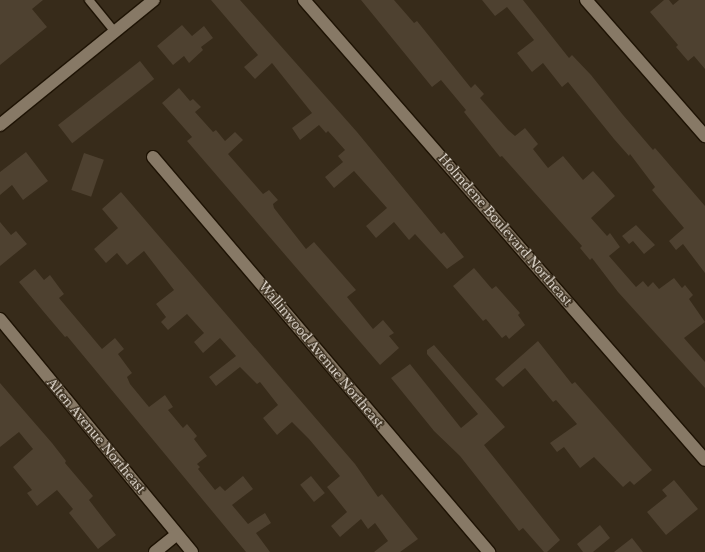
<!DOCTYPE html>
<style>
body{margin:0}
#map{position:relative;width:705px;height:552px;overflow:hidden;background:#372b1a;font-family:"Libre Baskerville",serif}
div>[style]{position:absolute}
.building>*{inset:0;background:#4e4130;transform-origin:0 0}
.roads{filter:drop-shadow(1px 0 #1e1304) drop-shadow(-1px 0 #1e1304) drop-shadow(0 1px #1e1304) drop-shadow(0 -1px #1e1304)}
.lane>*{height:8px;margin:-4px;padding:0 4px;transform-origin:4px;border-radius:4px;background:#877966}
.street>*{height:12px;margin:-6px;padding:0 6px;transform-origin:6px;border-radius:6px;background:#877966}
.secondary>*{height:12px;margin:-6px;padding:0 6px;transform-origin:6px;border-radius:6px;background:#877966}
span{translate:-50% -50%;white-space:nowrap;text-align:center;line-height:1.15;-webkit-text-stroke:3px #372b1a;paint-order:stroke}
.street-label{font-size:12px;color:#eee6dc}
</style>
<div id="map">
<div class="building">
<div style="clip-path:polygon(0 0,43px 0,32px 9px,47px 27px,0 65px)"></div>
<div style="clip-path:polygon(211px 0,240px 0,357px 132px,441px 234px,444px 232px,464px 257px,447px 269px,415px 234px,409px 240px,394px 222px,376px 238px,366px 226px,387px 208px,354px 171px,334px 188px,325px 177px,343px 162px,338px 156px,345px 150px,328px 131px,326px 133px,319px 125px,300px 140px,292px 128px,312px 113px,272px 63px,255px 79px,244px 67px,258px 55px)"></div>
<div style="clip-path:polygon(361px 0,394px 0,414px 23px,417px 21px,471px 88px,475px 84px,484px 94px,480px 98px,508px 130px,515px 136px,525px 128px,538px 144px,533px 149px,548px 168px,563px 156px,583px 180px,593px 171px,603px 182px,615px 196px,591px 218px,607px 236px,610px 233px,620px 247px,609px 256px,636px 287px,643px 281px,648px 287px,653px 282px,659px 289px,674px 278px,682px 288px,685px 285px,693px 295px,689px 299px,705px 322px,684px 338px,705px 362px,705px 388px,618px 292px,592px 258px,590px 260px,580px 248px,582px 246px,502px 156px,500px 157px,464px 112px,466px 110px,441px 80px,432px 87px)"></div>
<div style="clip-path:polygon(482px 0,523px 0,569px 58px,572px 55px,591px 75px,623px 115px,653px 150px,655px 148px,705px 206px,705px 273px,683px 244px,676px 250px,669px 241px,684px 228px,652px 190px,655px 187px,630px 154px,629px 156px,614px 139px,568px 82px,562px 87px,543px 63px,532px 72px,517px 53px,534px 40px,507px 7px,495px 16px)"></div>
<div style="clip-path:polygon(664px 0,669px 0,673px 5px,679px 0,705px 0,705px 69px,694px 56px,688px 61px,676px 47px,678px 45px,650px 12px)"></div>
<div style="clip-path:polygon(182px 25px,192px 36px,204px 26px,213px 38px,201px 47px,203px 50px,189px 63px,184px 56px,173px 65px,157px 46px)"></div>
<div style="left:140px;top:61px;width:23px;height:104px;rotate:52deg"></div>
<div style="clip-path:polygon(179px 88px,190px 101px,193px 99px,201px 107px,195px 112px,213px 132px,216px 130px,225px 141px,235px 132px,243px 140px,228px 154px,263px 194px,269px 190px,278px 200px,273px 204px,274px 208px,306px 249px,314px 242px,356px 290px,347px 297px,373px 329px,383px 320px,394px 333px,389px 336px,399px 348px,380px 365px,187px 141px,192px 137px,162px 103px)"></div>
<div style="clip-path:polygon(26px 152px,48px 181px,23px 200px,12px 185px,0 195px,0 172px)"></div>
<div style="left:84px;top:153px;width:21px;height:39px;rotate:19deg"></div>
<div style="clip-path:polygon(121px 192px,355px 464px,378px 497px,382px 494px,418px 539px,400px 552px,374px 552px,388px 541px,375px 523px,368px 529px,361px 519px,340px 537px,331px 526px,347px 512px,327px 487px,340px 476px,309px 439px,292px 422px,277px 435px,263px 418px,278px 405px,260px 382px,257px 384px,240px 367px,216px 386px,209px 377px,236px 356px,220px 338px,203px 353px,194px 342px,204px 333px,187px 314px,168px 330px,161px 322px,166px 317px,156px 304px,174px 290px,144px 251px,127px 265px,117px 253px,106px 263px,94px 249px,118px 228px,102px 209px)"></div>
<div style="clip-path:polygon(0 222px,11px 235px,16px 231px,27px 244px,0 266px)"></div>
<div style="clip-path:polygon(636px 225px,655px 245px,644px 254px,633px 241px,629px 244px,622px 236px)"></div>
<div style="clip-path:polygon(474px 268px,492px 289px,496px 286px,520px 313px,518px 315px,525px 325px,509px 339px,506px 335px,502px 338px,486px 319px,483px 321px,453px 286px)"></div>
<div style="clip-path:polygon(35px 269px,44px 280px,50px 275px,64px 294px,59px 298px,102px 349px,115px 338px,124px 349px,118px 354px,132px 373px,127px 377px,130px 384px,149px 407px,165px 395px,173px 407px,168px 410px,183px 428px,187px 424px,197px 436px,194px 439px,207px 456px,197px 464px,200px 467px,198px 469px,215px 490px,220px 486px,225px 491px,243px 476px,253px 489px,232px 505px,248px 524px,265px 513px,271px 523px,256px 533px,270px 552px,246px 552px,67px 336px,65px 337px,43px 311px,19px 282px)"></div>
<div style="clip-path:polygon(538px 341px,572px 384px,575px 382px,652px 470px,634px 485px,630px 481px,623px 487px,594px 457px,580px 468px,564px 447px,557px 452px,550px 443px,577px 424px,556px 400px,553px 402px,525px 368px,503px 387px,495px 379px)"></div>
<div style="clip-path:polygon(434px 345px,505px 427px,484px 445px,560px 540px,547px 552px,544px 552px,523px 528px,519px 531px,460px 456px,434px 431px,391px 378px,410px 364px,461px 428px,478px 414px,427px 354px,427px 350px)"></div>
<div style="clip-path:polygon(0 383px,52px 443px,66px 461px,65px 463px,93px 496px,89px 500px,116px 535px,98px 549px,69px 513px,73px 509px,57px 490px,37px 506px,27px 493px,32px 490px,13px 467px,33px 449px,19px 432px,0 447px)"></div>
<div style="left:311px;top:476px;width:22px;height:14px;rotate:51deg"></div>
<div style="clip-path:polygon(674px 480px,698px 509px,666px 535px,647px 512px,667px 496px,662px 490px)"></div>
<div style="clip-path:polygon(600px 525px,610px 538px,593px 552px,583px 552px,577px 544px)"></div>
<div style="clip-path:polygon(632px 538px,643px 552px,614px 552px)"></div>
</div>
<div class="roads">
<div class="lane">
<div style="left:89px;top:0;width:41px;rotate:50.9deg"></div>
</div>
<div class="street">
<div style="left:304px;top:0;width:610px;rotate:48.92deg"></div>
<div style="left:586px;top:0;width:181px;rotate:48.8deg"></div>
<div style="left:153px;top:157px;width:519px;rotate:49.61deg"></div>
<div style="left:0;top:319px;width:302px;rotate:50.5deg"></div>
<div style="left:155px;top:552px;width:28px;rotate:-39deg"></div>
</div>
<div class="secondary">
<div style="left:0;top:125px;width:198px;rotate:-39.1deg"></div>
</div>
</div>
<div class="street-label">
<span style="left:505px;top:230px;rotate:49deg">Holmdene Boulevard Northeast</span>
<span style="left:321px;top:355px;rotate:50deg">Wallinwood Avenue Northeast</span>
<span style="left:96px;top:436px;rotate:50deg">Alten Avenue Northeast</span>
</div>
</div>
